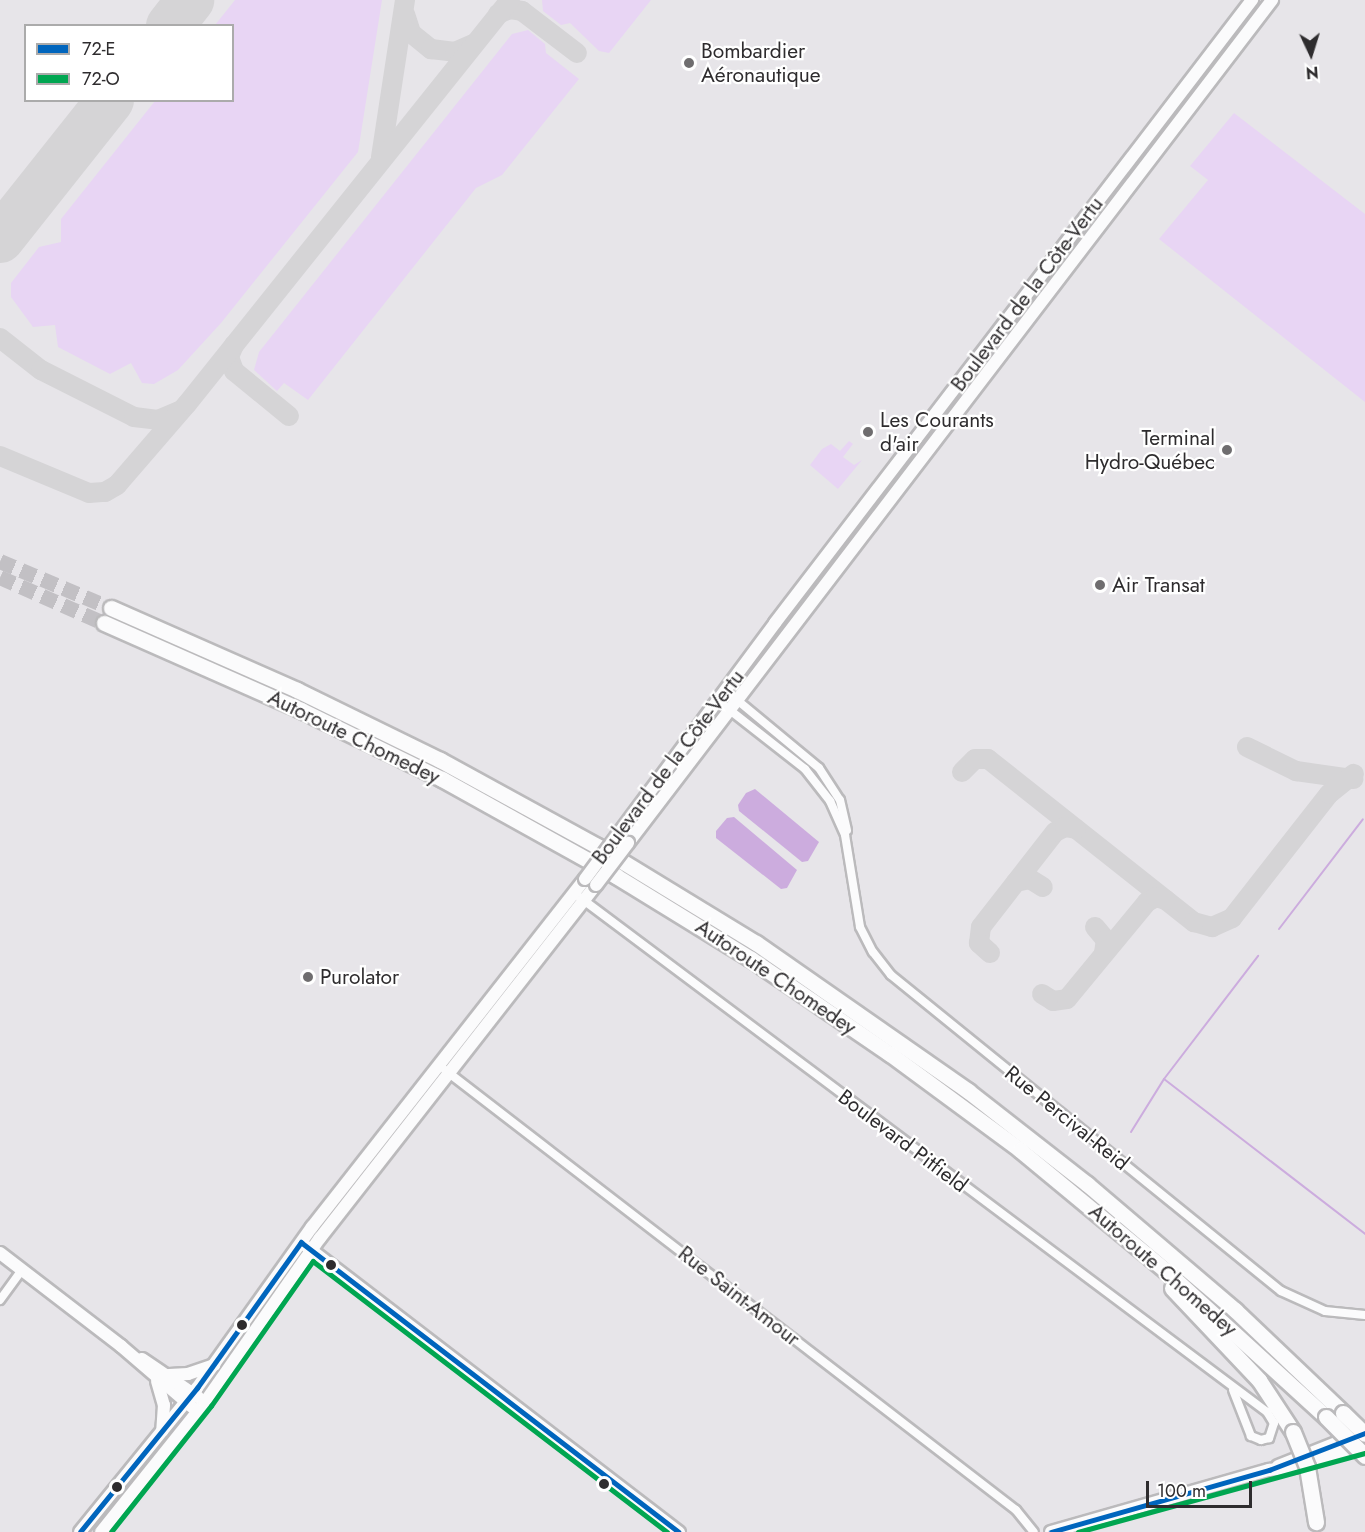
<!DOCTYPE html>
<meta charset="utf-8">
<style>
body{margin:0}
#map{position:relative;width:1365px;height:1532px;overflow:hidden;background:#e7e5e9;font-family:Jost,sans-serif}
div>[style]{position:absolute}
.green>*{inset:0;background:#e8d5f4}
.water>*{inset:0;background:#ccacde}
.stream>*{height:2px;margin:-1px;padding:0 1px;transform-origin:1px;border-radius:1px;background:#ccacde}
.taxiway>*{height:20px;margin:-10px;padding:0 10px;transform-origin:10px;border-radius:10px;background:#d5d4d6}
.runway>*{height:48px;margin:-24px;padding:0 24px;transform-origin:24px;border-radius:24px;background:#d5d4d6}
.highway-tunnel>*{height:15px;margin-top:-7.5px;transform-origin:0;background:repeating-linear-gradient(90deg,#c2c0c4 0 15px,transparent 0 23px)}
.roads{filter:drop-shadow(2px 0 #bbbabc) drop-shadow(-2px 0 #bbbabc) drop-shadow(0 2px #bbbabc) drop-shadow(0 -2px #bbbabc)}
.street>*{height:8px;margin:-4px;padding:0 4px;transform-origin:4px;border-radius:4px;background:#fbfbfc}
.secondary>*{height:12px;margin:-6px;padding:0 6px;transform-origin:6px;border-radius:6px;background:#fbfbfc}
.highway>*{height:15px;margin:-7.5px;padding:0 7.5px;transform-origin:7.5px;border-radius:7.5px;background:#fbfbfc}
.bridges{filter:drop-shadow(2px 0 #bbbabc) drop-shadow(-2px 0 #bbbabc) drop-shadow(0 2px #bbbabc) drop-shadow(0 -2px #bbbabc)}
.secondary-bridge>*{height:12px;margin:-6px;padding:0 6px;transform-origin:6px;border-radius:6px;background:#fbfbfc}
.highway-bridge>*{height:15px;margin:-7.5px;padding:0 7.5px;transform-origin:7.5px;border-radius:7.5px;background:#fbfbfc}
.bus-1>*{height:4.5px;margin:-2.25px;padding:0 2.25px;transform-origin:2.25px;border-radius:2.25px;background:#0065bd}
.bus-2>*{height:4.5px;margin:-2.25px;padding:0 2.25px;transform-origin:2.25px;border-radius:2.25px;background:#00a651}
.dots>*{width:16px;height:16px;translate:-50% -50%;box-sizing:border-box;border:3px solid #fff;border-radius:50%}
span{translate:-50% -50%;white-space:nowrap;text-align:center;line-height:1.15;-webkit-text-stroke:4.5px #fff;paint-order:stroke}
.poi-label{font-size:21px;color:#2e2c2e}
.left{translate:0 -50%;text-align:left}
.right{translate:-100% -50%;text-align:right}
.street-label{font-size:21px;color:#2e2c2e}
.legend{position:absolute;left:24px;top:24px;width:210px;height:78px;box-sizing:border-box;background:#fff;border:2px solid #ababab;margin:0;padding:8px 10px;list-style:none;font-size:18px;color:#2e2c2e}
.legend li{display:flex;align-items:center;gap:12px;height:30px}
.legend b{width:30px;border:2px solid #ababab}
.north{position:absolute;left:1281px;top:24px;width:60px;height:60px;-webkit-text-stroke:4px #fff;paint-order:stroke;rotate:176deg;font-size:16px;font-weight:700;line-height:24px;text-align:center;color:#2e2c2e}
.north::after{content:'';display:block;margin:auto;width:21px;height:27px;background:#2e2c2e;clip-path:polygon(50% 0,100% 100%,50% 72%,0 100%)}
.scale{position:absolute;left:1146px;top:1481px;width:106px;height:27px;box-sizing:border-box;border:3px solid #2e2c2e;border-top:0;padding-left:8px;font-size:18px;line-height:21px;white-space:nowrap;color:#2e2c2e;-webkit-text-stroke:4px #fff;paint-order:stroke}
</style>
<div id="map">
<div class="green">
<div style="clip-path:polygon(235px 0,382px 0,358px 152px,221px 323px,178px 370px,154px 384px,142px 383px,131px 363px,110px 374px,58px 347px,55px 325px,33px 327px,11px 297px,11px 283px,39px 247px,61px 242px,61px 219px,155px 101px,232px 100px,232px 26px,215px 25px)"></div>
<div style="clip-path:polygon(542px 0,651px 0,609px 53px,599px 51px,570px 23px,561px 25px,543px 11px)"></div>
<div style="clip-path:polygon(528px 30px,545px 44px,546px 53px,579px 79px,502px 175px,476px 188px,308px 400px,284px 383px,277px 391px,254px 370px,259px 352px,512px 34px)"></div>
<div style="clip-path:polygon(1234px 113px,1365px 214px,1365px 402px,1159px 239px,1208px 180px,1190px 166px)"></div>
<div style="clip-path:polygon(849px 441px,853px 444px,843px 457px,854px 465px,862px 460px,838px 489px,810px 465px,822px 449px,831px 444px,840px 451px)"></div>
</div>
<div class="water">
<div style="clip-path:polygon(755px 789px,819px 842px,808px 861px,802px 862px,739px 811px,738px 805px,746px 793px)"></div>
<div style="clip-path:polygon(734px 817px,797px 870px,787px 888px,781px 889px,716px 838px,716px 831px,727px 818px)"></div>
</div>
<div class="stream">
<div style="left:1279px;top:929px;width:138px;rotate:-52.6deg"></div>
<div style="left:1164px;top:1079px;width:254px;rotate:37.6deg"></div>
<div style="left:1131px;top:1132px;width:62px;rotate:-58.1deg"></div>
<div style="left:1164px;top:1079px;width:155px;rotate:-52.6deg"></div>
</div>
<div class="taxiway">
<div style="left:405px;top:14px;width:20px;rotate:72deg"></div>
<div style="left:411px;top:33px;width:26px;rotate:39deg"></div>
<div style="left:431px;top:49px;width:24px;rotate:7deg"></div>
<div style="left:455px;top:52px;width:20px;rotate:-24deg"></div>
<div style="left:498px;top:14px;width:13px;rotate:-23deg"></div>
<div style="left:510px;top:9px;width:12px;rotate:9deg"></div>
<div style="left:522px;top:11px;width:69px;rotate:37.4deg"></div>
<div style="left:381px;top:157px;width:159px;rotate:-81.3deg"></div>
<div style="left:0;top:244px;width:51px;rotate:-55.4deg"></div>
<div style="left:0;top:338px;width:52px;rotate:38deg"></div>
<div style="left:41px;top:370px;width:104px;rotate:26.8deg"></div>
<div style="left:134px;top:417px;width:24px;rotate:7deg"></div>
<div style="left:158px;top:420px;width:23px;rotate:-23deg"></div>
<div style="left:234px;top:345px;width:13px;rotate:113deg"></div>
<div style="left:229px;top:357px;width:15px;rotate:70deg"></div>
<div style="left:234px;top:371px;width:71px;rotate:39.3deg"></div>
<div style="left:0;top:456px;width:96px;rotate:22.6deg"></div>
<div style="left:89px;top:493px;width:16px;rotate:-4deg"></div>
<div style="left:105px;top:492px;width:14px;rotate:-30deg"></div>
<div style="left:117px;top:485px;width:107px;rotate:-49.2deg"></div>
<div style="left:187px;top:404px;width:517px;rotate:-51.36deg"></div>
<div style="left:1247px;top:747px;width:55px;rotate:26.1deg"></div>
<div style="left:1296px;top:771px;width:58px;rotate:8deg"></div>
<div style="left:962px;top:772px;width:18px;rotate:-45deg"></div>
<div style="left:975px;top:759px;width:13px"></div>
<div style="left:988px;top:759px;width:263px;rotate:38.4deg"></div>
<div style="left:1194px;top:922px;width:19px;rotate:16deg"></div>
<div style="left:1212px;top:927px;width:22px;rotate:-24deg"></div>
<div style="left:1232px;top:918px;width:157px;rotate:-52deg"></div>
<div style="left:1329px;top:794px;width:32px;rotate:-39deg"></div>
<div style="left:1016px;top:882px;width:14px;rotate:-12deg"></div>
<div style="left:1030px;top:879px;width:15px;rotate:32deg"></div>
<div style="left:1095px;top:927px;width:17px;rotate:50deg"></div>
<div style="left:1106px;top:940px;width:13px;rotate:99deg"></div>
<div style="left:990px;top:953px;width:15px;rotate:-138deg"></div>
<div style="left:979px;top:943px;width:16px;rotate:-83deg"></div>
<div style="left:981px;top:927px;width:120px;rotate:-52.1deg"></div>
<div style="left:1055px;top:832px;width:11px;rotate:-27deg"></div>
<div style="left:1065px;top:827px;width:11px;rotate:10deg"></div>
<div style="left:1042px;top:994px;width:13px;rotate:32deg"></div>
<div style="left:1053px;top:1001px;width:14px;rotate:-8deg"></div>
<div style="left:1067px;top:999px;width:126px;rotate:-50.5deg"></div>
<div style="left:1147px;top:902px;width:10px;rotate:-29deg"></div>
<div style="left:1156px;top:897px;width:10px;rotate:17deg"></div>
</div>
<div class="runway">
<div style="left:170px;top:26px;width:33px;rotate:-52deg"></div>
<div style="left:0;top:239px;width:177px;rotate:-51.6deg"></div>
</div>
<div class="highway-tunnel">
<div style="left:0;top:561px;width:121px;rotate:22.9deg"></div>
<div style="left:0;top:577px;width:114px;rotate:23.9deg"></div>
</div>
<div class="roads">
<div class="street">
<div style="left:725px;top:690px;width:122px;rotate:39.7deg"></div>
<div style="left:819px;top:768px;width:38px;rotate:57deg"></div>
<div style="left:840px;top:800px;width:31px;rotate:77deg"></div>
<div style="left:717px;top:700px;width:112px;rotate:38.1deg"></div>
<div style="left:805px;top:769px;width:41px;rotate:52deg"></div>
<div style="left:830px;top:801px;width:37px;rotate:66deg"></div>
<div style="left:845px;top:835px;width:93px;rotate:80.7deg"></div>
<div style="left:860px;top:927px;width:28px;rotate:63deg"></div>
<div style="left:873px;top:952px;width:29px;rotate:52deg"></div>
<div style="left:891px;top:975px;width:502px;rotate:39.02deg"></div>
<div style="left:1281px;top:1291px;width:48px;rotate:24.4deg"></div>
<div style="left:1325px;top:1311px;width:40px;rotate:5.7deg"></div>
<div style="left:574px;top:893px;width:866px;rotate:36.83deg"></div>
<div style="left:1267px;top:1412px;width:13px;rotate:58deg"></div>
<div style="left:1274px;top:1423px;width:16px;rotate:108deg"></div>
<div style="left:1269px;top:1438px;width:8px;rotate:166deg"></div>
<div style="left:1261px;top:1440px;width:11px;rotate:-158deg"></div>
<div style="left:1251px;top:1436px;width:49px;rotate:-111.4deg"></div>
<div style="left:445px;top:1070px;width:721px;rotate:37.62deg"></div>
<div style="left:1016px;top:1510px;width:28px;rotate:51deg"></div>
<div style="left:0;top:1300px;width:37px;rotate:-54deg"></div>
</div>
<div class="secondary">
<div style="left:617px;top:836px;width:265px;rotate:-53.4deg"></div>
<div style="left:775px;top:623px;width:785px;rotate:-52.56deg"></div>
<div style="left:628px;top:843px;width:1061px;rotate:-52.62deg"></div>
<div style="left:307px;top:1247px;width:469px;rotate:37.5deg"></div>
<div style="left:0;top:1253px;width:153px;rotate:37.5deg"></div>
<div style="left:121px;top:1346px;width:94px;rotate:40.7deg"></div>
<div style="left:142px;top:1359px;width:68px;rotate:34.2deg"></div>
<div style="left:169px;top:1375px;width:19px;rotate:-3deg"></div>
<div style="left:188px;top:1374px;width:28px;rotate:-19deg"></div>
<div style="left:157px;top:1381px;width:25px;rotate:74deg"></div>
<div style="left:164px;top:1405px;width:26px;rotate:94deg"></div>
<div style="left:1278px;top:1466px;width:82px;rotate:-21.5deg"></div>
<div style="left:80px;top:1532px;width:186px;rotate:-50.9deg"></div>
<div style="left:197px;top:1388px;width:198px;rotate:-54.5deg"></div>
<div style="left:312px;top:1227px;width:442px;rotate:-51.9deg"></div>
<div style="left:101px;top:1532px;width:166px;rotate:-51.3deg"></div>
<div style="left:205px;top:1402px;width:200px;rotate:-55deg"></div>
<div style="left:320px;top:1238px;width:448px;rotate:-52deg"></div>
<div style="left:1051px;top:1532px;width:227px;rotate:-15.9deg"></div>
<div style="left:1269px;top:1470px;width:31px;rotate:-7deg"></div>
<div style="left:1300px;top:1466px;width:68px;rotate:-17.9deg"></div>
</div>
<div class="highway">
<div style="left:111px;top:608px;width:203px;rotate:23.8deg"></div>
<div style="left:297px;top:690px;width:159px;rotate:26.1deg"></div>
<div style="left:440px;top:760px;width:179px;rotate:28.7deg"></div>
<div style="left:597px;top:846px;width:186px;rotate:31.4deg"></div>
<div style="left:756px;top:943px;width:259px;rotate:34.9deg"></div>
<div style="left:968px;top:1091px;width:151px;rotate:38deg"></div>
<div style="left:1087px;top:1184px;width:194px;rotate:40.4deg"></div>
<div style="left:1235px;top:1310px;width:149px;rotate:43.6deg"></div>
<div style="left:104px;top:623px;width:215px;rotate:23.8deg"></div>
<div style="left:301px;top:710px;width:157px;rotate:26.1deg"></div>
<div style="left:442px;top:779px;width:199px;rotate:29.1deg"></div>
<div style="left:616px;top:876px;width:158px;rotate:31.6deg"></div>
<div style="left:751px;top:959px;width:168px;rotate:34.4deg"></div>
<div style="left:890px;top:1054px;width:162px;rotate:36.4deg"></div>
<div style="left:1020px;top:1150px;width:188px;rotate:39.6deg"></div>
<div style="left:1165px;top:1270px;width:218px;rotate:42.4deg"></div>
<div style="left:1172px;top:1288px;width:127px;rotate:46.6deg"></div>
<div style="left:1259px;top:1380px;width:62px;rotate:56.8deg"></div>
</div>
</div>
<div class="bridges">
<div class="secondary-bridge">
<div style="left:585px;top:879px;width:54px;rotate:-53.3deg"></div>
<div style="left:596px;top:885px;width:53px;rotate:-52.7deg"></div>
</div>
<div class="highway-bridge">
<div style="left:1343px;top:1413px;width:30px;rotate:44deg"></div>
<div style="left:1326px;top:1417px;width:55px;rotate:45deg"></div>
<div style="left:1293px;top:1432px;width:38px;rotate:68deg"></div>
<div style="left:1307px;top:1467px;width:56px;rotate:80.7deg"></div>
</div>
</div>
<div class="bus-1">
<div style="left:80px;top:1532px;width:186px;rotate:-50.9deg"></div>
<div style="left:197px;top:1388px;width:179px;rotate:-54.5deg"></div>
<div style="left:301px;top:1242px;width:476px;rotate:37.5deg"></div>
<div style="left:1051px;top:1532px;width:227px;rotate:-15.9deg"></div>
<div style="left:1269px;top:1470px;width:103px;rotate:-21.1deg"></div>
</div>
<div class="bus-2">
<div style="left:111px;top:1532px;width:161px;rotate:-51.6deg"></div>
<div style="left:211px;top:1406px;width:177px;rotate:-54.9deg"></div>
<div style="left:313px;top:1261px;width:446px;rotate:37.4deg"></div>
<div style="left:1078px;top:1532px;width:298px;rotate:-15.4deg"></div>
</div>
<div class="dots">
<div style="left:689px;top:63px;background:#6f6d6f"></div>
<div style="left:868px;top:432px;background:#6f6d6f"></div>
<div style="left:1227px;top:450px;background:#6f6d6f"></div>
<div style="left:1100px;top:585px;background:#6f6d6f"></div>
<div style="left:308px;top:977px;background:#6f6d6f"></div>
<div style="left:331px;top:1265px;background:#2e2c2e"></div>
<div style="left:242px;top:1325px;background:#2e2c2e"></div>
<div style="left:604px;top:1484px;background:#2e2c2e"></div>
<div style="left:117px;top:1487px;background:#2e2c2e"></div>
</div>
<div class="poi-label">
<span class="left" style="left:701px;top:63px">Bombardier<br>Aéronautique</span>
<span class="left" style="left:880px;top:432px">Les Courants<br>d'air</span>
<span class="right" style="left:1215px;top:450px">Terminal<br>Hydro-Québec</span>
<span class="left" style="left:1112px;top:585px">Air Transat</span>
<span class="left" style="left:320px;top:977px">Purolator</span>
</div>
<div class="street-label">
<span style="left:1027px;top:294px;rotate:-53deg">Boulevard de la Côte-Vertu</span>
<span style="left:354px;top:737px;rotate:26deg">Autoroute Chomedey</span>
<span style="left:668px;top:767px;rotate:-53deg">Boulevard de la Côte-Vertu</span>
<span style="left:776px;top:977px;rotate:34deg">Autoroute Chomedey</span>
<span style="left:1067px;top:1118px;rotate:39deg">Rue Percival-Reid</span>
<span style="left:903px;top:1141px;rotate:37deg">Boulevard Pitfield</span>
<span style="left:1163px;top:1270px;rotate:41deg">Autoroute Chomedey</span>
<span style="left:739px;top:1296px;rotate:38deg">Rue Saint-Amour</span>
</div>
<ul class="legend">
<li><b style="height:8px;background:#0065bd"></b>72-E</li>
<li><b style="height:8px;background:#00a651"></b>72-O</li>
</ul>
<div class="north">N</div>
<div class="scale">100 m</div>
</div>
